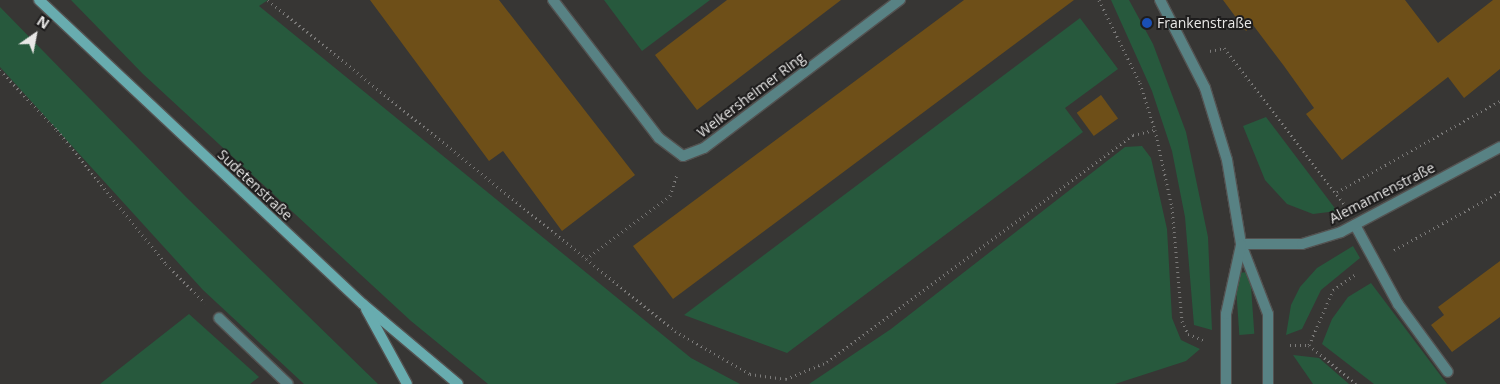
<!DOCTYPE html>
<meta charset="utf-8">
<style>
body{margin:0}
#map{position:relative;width:1500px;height:384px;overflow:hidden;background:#373634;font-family:"Open Sans",sans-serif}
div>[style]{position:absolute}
.green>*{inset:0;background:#27593d;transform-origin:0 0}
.building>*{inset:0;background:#6e4f18;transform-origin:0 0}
.path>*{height:3px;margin-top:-1.5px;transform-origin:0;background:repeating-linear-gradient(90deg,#7b7a79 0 1px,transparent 0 5px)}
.roads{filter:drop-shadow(1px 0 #535251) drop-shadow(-1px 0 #535251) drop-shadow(0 1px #535251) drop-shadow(0 -1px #535251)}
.lane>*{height:10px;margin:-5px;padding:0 5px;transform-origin:5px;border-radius:5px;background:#588284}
.street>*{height:10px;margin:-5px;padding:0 5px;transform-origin:5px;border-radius:5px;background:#588284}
.secondary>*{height:10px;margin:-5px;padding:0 5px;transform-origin:5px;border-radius:5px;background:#68acaf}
.dots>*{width:14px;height:14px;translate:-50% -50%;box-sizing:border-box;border:2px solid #1e1d1d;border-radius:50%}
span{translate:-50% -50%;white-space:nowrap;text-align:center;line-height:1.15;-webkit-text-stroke:4px #1e1d1d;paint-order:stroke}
.poi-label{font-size:14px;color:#e9e8e7}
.left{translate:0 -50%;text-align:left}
.street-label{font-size:14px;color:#e9e8e7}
.north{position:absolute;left:10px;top:10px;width:50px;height:50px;-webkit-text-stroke:4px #1e1d1d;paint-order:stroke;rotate:33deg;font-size:14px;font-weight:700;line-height:20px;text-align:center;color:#e9e8e7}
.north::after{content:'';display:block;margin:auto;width:18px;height:22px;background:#e9e8e7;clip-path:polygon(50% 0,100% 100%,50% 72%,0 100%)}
</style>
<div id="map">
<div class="green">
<div style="clip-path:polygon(71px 0,268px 0,259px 6px,691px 358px,740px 384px,488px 384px,411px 321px,143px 74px)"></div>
<div style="clip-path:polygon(604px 0,710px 0,642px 51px)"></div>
<div style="clip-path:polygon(1111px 0,1129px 0,1153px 44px,1186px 132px,1208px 237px,1212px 330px,1194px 325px,1185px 217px,1172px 151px,1152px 91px)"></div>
<div style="clip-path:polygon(0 7px,186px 197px,378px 384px,304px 384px,203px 290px,0 67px)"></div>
<div style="clip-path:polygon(1080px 18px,1118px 69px,1065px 108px,1083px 132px,787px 353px,684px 315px)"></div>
<div style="clip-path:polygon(1266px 117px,1337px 211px,1313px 214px,1287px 204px,1265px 180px,1243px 126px)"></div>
<div style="clip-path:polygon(1142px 146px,1151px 158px,1167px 229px,1172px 318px,1181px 340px,1200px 349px,1186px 361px,1115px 384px,809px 384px,891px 329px,1125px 147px)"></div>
<div style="clip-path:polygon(1353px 246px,1360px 258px,1321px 290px,1302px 329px,1286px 335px,1291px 305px,1300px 287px,1317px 268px)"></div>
<div style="left:1250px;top:272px;width:62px;height:15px;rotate:86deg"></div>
<div style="clip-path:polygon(1371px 283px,1447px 384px,1374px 384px,1322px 344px,1332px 319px,1348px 297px)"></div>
<div style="clip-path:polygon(189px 314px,259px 377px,250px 384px,100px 384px)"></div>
<div style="clip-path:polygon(1293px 355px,1319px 358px,1349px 384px,1313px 384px)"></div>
</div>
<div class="building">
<div style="clip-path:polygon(370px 0,499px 0,635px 175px,562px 231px,503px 151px,489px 161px)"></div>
<div style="clip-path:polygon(727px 0,841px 0,697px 110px,655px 55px)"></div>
<div style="clip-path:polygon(964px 0,1074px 0,673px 299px,633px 246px)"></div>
<div style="clip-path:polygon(1223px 0,1405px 0,1438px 43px,1493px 0,1500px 0,1500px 69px,1464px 98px,1448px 77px,1342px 160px,1306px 114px,1314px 108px,1284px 66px,1253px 25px,1246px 31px)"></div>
<div style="left:1101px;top:95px;width:29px;height:30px;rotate:54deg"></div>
<div style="clip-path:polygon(1500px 261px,1500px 317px,1452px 352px,1431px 325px,1444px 315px,1438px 307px)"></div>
</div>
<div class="path">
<div style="left:268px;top:0;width:525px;rotate:39.12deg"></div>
<div style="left:675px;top:331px;width:86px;rotate:29.8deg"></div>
<div style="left:750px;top:374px;width:36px;rotate:8deg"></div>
<div style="left:786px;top:379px;width:44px;rotate:-22.5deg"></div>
<div style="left:827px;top:362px;width:381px;rotate:-36.6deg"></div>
<div style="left:1133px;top:135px;width:23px;rotate:-13deg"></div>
<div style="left:1099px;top:0;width:93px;rotate:63.7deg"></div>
<div style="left:1140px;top:83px;width:49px;rotate:72.3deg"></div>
<div style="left:1155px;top:130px;width:79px;rotate:77.6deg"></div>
<div style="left:1172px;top:207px;width:114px;rotate:85deg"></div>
<div style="left:1182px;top:321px;width:14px;rotate:65deg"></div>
<div style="left:1188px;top:334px;width:17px;rotate:21deg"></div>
<div style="left:1210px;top:51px;width:14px;rotate:-12deg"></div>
<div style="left:1224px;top:48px;width:197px;rotate:52.4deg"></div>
<div style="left:0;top:70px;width:83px;rotate:46.5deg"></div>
<div style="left:57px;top:130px;width:173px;rotate:50.9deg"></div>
<div style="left:166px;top:264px;width:55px;rotate:45deg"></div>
<div style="left:1337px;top:192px;width:187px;rotate:-29.2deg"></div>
<div style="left:1394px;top:250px;width:121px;rotate:-28.7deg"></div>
<div style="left:586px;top:259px;width:105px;rotate:-36.9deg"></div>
<div style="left:670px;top:196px;width:22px;rotate:-72deg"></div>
<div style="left:1290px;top:345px;width:19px"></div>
<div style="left:1309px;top:345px;width:61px;rotate:39.7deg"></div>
<div style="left:1309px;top:345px;width:60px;rotate:-66.4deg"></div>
<div style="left:1333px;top:290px;width:29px;rotate:-35deg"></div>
</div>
<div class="roads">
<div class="lane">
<div style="left:1355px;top:225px;width:90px;rotate:61.4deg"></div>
<div style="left:1398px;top:304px;width:84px;rotate:53.7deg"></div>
<div style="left:219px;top:318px;width:95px;rotate:43.7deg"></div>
</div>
<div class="street">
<div style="left:553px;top:0;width:174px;rotate:52.5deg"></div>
<div style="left:659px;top:138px;width:30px;rotate:37deg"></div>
<div style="left:683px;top:156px;width:22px;rotate:-21deg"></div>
<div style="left:704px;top:148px;width:246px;rotate:-37.1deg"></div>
<div style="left:1160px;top:0;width:99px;rotate:62.9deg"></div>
<div style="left:1205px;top:88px;width:75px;rotate:73deg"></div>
<div style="left:1227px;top:160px;width:85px;rotate:80.5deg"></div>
<div style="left:1241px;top:244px;width:75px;rotate:68.9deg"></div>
<div style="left:1268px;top:314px;width:70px;rotate:90deg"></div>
<div style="left:1241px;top:244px;width:61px"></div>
<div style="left:1302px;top:244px;width:41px;rotate:-17.1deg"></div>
<div style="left:1341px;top:232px;width:180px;rotate:-28.1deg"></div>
<div style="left:1226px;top:384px;width:70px;rotate:-90deg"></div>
<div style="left:1226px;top:314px;width:71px;rotate:-77.7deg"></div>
</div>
<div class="secondary">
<div style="left:39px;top:0;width:444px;rotate:43.2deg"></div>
<div style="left:363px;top:304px;width:124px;rotate:40.1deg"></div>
<div style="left:366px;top:309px;width:85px;rotate:61.3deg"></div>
</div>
</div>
<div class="dots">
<div style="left:1147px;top:23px;background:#1a4fb4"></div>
</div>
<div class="poi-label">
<span class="left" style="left:1157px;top:23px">Frankenstraße</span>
</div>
<div class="street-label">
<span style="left:751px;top:95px;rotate:-37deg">Weikersheimer Ring</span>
<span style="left:255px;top:185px;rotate:43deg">Sudetenstraße</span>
<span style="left:1382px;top:193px;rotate:-27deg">Alemannenstraße</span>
</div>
<div class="north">N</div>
</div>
